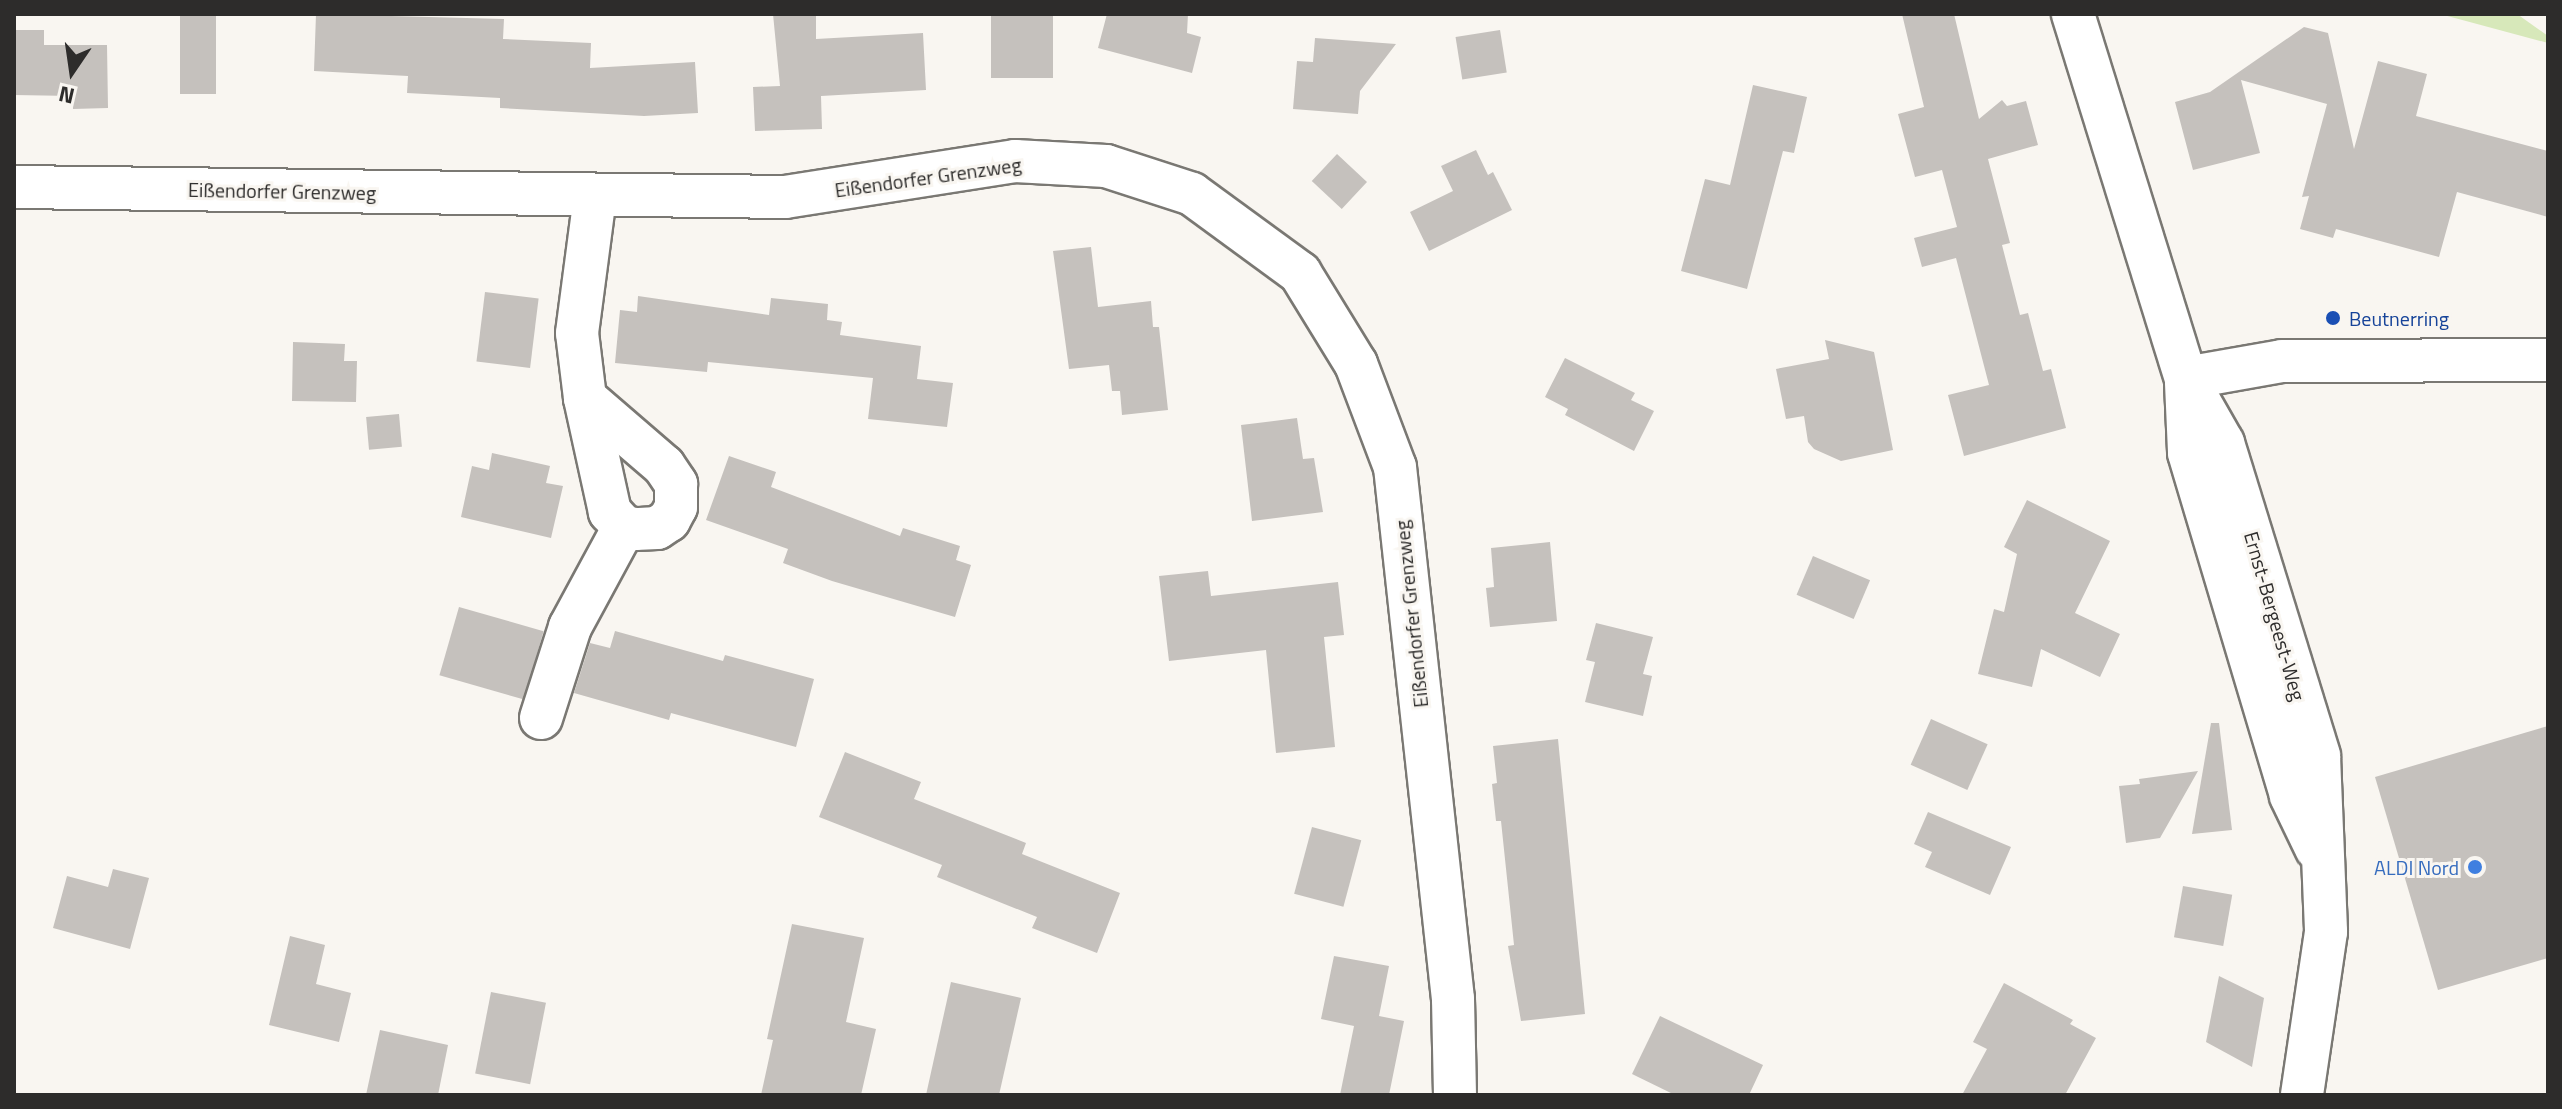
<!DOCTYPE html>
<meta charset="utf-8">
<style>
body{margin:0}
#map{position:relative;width:2562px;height:1109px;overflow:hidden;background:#f9f6f1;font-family:"Titillium Web",sans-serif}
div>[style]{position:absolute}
.green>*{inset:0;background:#d7e8ba}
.building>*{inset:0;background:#c5c1bd;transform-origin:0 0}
.roads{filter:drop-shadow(2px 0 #7a7873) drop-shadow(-2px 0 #7a7873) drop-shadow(0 2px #7a7873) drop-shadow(0 -2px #7a7873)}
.minor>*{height:42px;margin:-21px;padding:0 21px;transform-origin:21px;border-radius:21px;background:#fff}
.dots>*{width:22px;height:22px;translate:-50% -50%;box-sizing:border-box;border:4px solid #f9f6f1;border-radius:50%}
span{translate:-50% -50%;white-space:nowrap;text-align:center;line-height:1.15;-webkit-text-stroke:6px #f9f6f1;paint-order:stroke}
.street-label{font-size:20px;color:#2d2c2b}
.transit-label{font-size:20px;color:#164399}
.left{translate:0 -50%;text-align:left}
.shop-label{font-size:20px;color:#366cbe}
.right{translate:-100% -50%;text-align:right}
.frame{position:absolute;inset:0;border:16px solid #2d2c2b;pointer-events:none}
.north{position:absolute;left:32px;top:32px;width:80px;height:80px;-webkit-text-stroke:6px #f9f6f1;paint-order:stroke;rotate:193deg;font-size:22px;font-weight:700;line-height:32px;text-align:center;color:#2d2c2b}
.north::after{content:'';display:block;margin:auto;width:28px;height:36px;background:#2d2c2b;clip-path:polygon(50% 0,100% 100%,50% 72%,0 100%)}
</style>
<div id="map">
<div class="green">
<div style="clip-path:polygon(2440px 14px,2517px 14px,2548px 36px,2548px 43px)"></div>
</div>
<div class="building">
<div style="left:180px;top:14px;width:36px;height:80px"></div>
<div style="clip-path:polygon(316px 14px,504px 19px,503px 39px,591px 43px,590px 68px,695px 62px,698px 113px,644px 116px,500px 108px,500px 98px,407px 93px,408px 76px,314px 71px)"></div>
<div style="clip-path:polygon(773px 14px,816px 14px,816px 39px,923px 33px,926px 90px,821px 96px,822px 129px,755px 131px,753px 87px,780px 86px)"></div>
<div style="left:991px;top:14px;width:62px;height:64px"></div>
<div style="clip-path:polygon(1107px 14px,1188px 14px,1187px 33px,1201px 37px,1192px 73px,1098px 48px)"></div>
<div style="clip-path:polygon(1902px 14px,1954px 14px,1979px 119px,2002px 100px,2007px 106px,2026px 101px,2038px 145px,1988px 159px,2010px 243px,2002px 245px,2020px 315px,2028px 313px,2043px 371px,2051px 369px,2066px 428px,1964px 456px,1948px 395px,1989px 385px,1956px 258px,1922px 267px,1914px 238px,1957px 227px,1942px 170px,1915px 177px,1898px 114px,1924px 107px)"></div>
<div style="clip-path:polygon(2304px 27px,2328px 33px,2354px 149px,2378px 61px,2427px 74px,2416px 116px,2548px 151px,2548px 217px,2457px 192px,2439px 257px,2336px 229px,2333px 238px,2300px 229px,2309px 196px,2302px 197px,2327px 104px,2241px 80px,2260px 153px,2193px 170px,2175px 102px,2210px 92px)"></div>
<div style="clip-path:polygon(14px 30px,44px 30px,44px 45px,107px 45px,108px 108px,73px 109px,73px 96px,14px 95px)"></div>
<div style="left:1500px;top:30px;width:43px;height:45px;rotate:81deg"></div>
<div style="clip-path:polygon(1315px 38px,1396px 44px,1360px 91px,1358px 114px,1293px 109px,1297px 61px,1313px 62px)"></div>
<div style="clip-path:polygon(1753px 85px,1807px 97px,1794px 153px,1783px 151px,1747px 289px,1681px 271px,1705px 179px,1730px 185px)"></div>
<div style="clip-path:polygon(1476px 150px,1488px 175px,1493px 172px,1512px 210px,1429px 251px,1410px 212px,1453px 191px,1441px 166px)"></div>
<div style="left:1337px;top:154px;width:41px;height:37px;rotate:43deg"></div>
<div style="clip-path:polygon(1091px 247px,1098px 307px,1151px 301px,1153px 327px,1159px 327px,1168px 410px,1122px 415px,1120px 391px,1112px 391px,1109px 365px,1069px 369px,1053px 251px)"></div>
<div style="left:485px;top:292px;width:54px;height:70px;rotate:7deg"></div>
<div style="clip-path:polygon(638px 296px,769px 315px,771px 298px,828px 304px,827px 320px,842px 322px,840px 335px,921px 346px,917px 379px,953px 383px,947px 427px,868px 419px,873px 378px,708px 362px,707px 372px,615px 363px,620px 310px,637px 312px)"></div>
<div style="clip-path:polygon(1825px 340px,1874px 352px,1893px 450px,1841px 461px,1814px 449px,1808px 442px,1804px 416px,1786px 419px,1776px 369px,1829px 359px)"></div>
<div style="clip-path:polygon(293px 342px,345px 344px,344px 361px,357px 361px,356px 402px,292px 401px)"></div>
<div style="clip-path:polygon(1565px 358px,1635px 393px,1631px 400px,1654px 411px,1634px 451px,1565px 415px,1568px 409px,1545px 397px)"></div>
<div style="left:399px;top:414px;width:33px;height:33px;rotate:85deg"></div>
<div style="clip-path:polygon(1297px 418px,1303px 459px,1314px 458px,1323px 512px,1252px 521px,1241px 425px)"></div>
<div style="clip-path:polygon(492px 453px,550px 466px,546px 483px,563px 486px,551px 538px,461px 517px,472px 466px,489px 470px)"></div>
<div style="clip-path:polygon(729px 456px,776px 472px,771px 487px,900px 536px,903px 528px,960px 546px,956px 560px,971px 565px,955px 617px,832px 581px,783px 563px,788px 549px,706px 520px)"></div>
<div style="clip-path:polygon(2027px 500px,2110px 541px,2075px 613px,2120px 634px,2100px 677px,2041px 649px,2032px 687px,1978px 674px,1994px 609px,2004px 612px,2017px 554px,2004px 547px)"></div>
<div style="clip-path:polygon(1550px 542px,1557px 621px,1490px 627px,1486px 588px,1494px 587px,1491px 548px)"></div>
<div style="left:1813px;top:556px;width:62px;height:42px;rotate:23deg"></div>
<div style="clip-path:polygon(1208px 571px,1211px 596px,1338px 582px,1344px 635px,1324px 637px,1335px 747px,1276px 753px,1266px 650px,1169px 661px,1159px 576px)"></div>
<div style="left:459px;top:607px;width:88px;height:71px;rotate:16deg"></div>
<div style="clip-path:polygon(1596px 623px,1653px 637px,1643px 674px,1652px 676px,1643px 716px,1585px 702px,1595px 662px,1586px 660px)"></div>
<div style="clip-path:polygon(615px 631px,723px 661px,725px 655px,814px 679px,796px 747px,671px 713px,669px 720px,574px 693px,590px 643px,610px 648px)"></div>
<div style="left:1931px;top:719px;width:62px;height:50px;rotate:24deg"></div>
<div style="clip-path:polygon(2211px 723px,2219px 723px,2232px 830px,2192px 834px)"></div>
<div style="clip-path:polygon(2548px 726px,2548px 958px,2438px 990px,2375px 777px)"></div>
<div style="clip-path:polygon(1558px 739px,1585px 1014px,1521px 1021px,1508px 946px,1514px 945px,1501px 821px,1496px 821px,1492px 784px,1497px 783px,1493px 746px)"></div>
<div style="clip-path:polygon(845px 752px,921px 782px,914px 799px,1026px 843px,1022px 854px,1120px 893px,1097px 953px,1032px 928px,1037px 917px,937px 877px,942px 865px,819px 817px)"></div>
<div style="clip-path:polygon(2198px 771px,2160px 838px,2126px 843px,2119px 786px,2140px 784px,2139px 779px)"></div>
<div style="clip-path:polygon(1928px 812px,2011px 847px,1990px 895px,1925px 867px,1932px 852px,1914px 844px)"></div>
<div style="left:1312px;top:827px;width:51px;height:69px;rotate:15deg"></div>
<div style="clip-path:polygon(113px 869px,149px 878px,130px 949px,53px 928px,67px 876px,108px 887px)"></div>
<div style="left:2183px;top:886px;width:50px;height:52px;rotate:10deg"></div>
<div style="clip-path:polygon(792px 924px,864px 938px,846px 1022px,876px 1029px,861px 1095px,761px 1095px,773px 1040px,767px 1039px)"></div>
<div style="clip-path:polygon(290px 936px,325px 945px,316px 984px,351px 993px,339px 1042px,269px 1025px)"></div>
<div style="clip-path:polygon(1334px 956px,1389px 966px,1379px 1016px,1404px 1021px,1389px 1095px,1340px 1095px,1354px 1026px,1321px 1019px)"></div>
<div style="clip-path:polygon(2219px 976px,2264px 998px,2252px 1067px,2206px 1042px)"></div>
<div style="clip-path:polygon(951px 982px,1021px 998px,999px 1095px,926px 1095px)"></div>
<div style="clip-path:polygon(2004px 983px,2073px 1020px,2070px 1024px,2096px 1038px,2065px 1095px,1962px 1095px,1987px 1049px,1973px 1042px)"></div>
<div style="left:491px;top:992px;width:56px;height:83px;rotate:11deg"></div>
<div style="clip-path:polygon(1660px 1016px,1763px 1065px,1749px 1095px,1675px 1095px,1632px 1074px)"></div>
<div style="clip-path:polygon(380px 1030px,448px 1045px,438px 1095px,366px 1095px)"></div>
</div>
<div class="roads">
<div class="minor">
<div style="left:2073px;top:14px;width:381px;rotate:72.8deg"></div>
<div style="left:2186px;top:378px;width:75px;rotate:60.4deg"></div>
<div style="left:2223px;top:443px;width:327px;rotate:72.9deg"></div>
<div style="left:2319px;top:756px;width:176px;rotate:87.7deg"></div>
<div style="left:2326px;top:932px;width:165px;rotate:98.4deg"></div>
<div style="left:14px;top:187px;width:771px;rotate:0.74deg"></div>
<div style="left:785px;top:197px;width:233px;rotate:-8.9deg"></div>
<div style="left:1015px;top:161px;width:91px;rotate:3.1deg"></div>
<div style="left:1106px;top:166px;width:90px;rotate:18deg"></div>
<div style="left:1192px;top:194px;width:134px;rotate:36.2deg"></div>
<div style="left:1300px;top:273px;width:107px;rotate:58.4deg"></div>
<div style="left:1356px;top:364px;width:110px;rotate:69.3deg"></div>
<div style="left:1395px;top:467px;width:535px;rotate:83.78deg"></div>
<div style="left:1453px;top:999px;width:96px;rotate:88.8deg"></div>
<div style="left:2186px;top:378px;width:97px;rotate:-10deg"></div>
<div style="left:2282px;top:361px;width:266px;rotate:-0.2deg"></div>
<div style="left:2186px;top:383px;width:70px;rotate:87.5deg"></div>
<div style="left:2189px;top:453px;width:358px;rotate:73.4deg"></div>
<div style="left:2291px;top:796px;width:58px;rotate:64.3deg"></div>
<div style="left:585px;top:398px;width:104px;rotate:40.7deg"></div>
<div style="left:664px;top:466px;width:22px;rotate:56deg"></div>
<div style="left:676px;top:484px;width:23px;rotate:90deg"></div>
<div style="left:676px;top:507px;width:15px;rotate:118deg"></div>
<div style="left:669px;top:520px;width:14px;rotate:146deg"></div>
<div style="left:657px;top:528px;width:22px;rotate:177deg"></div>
<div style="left:635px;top:529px;width:11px;rotate:-170deg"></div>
<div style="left:624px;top:527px;width:21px;rotate:-133deg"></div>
<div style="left:610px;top:512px;width:117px;rotate:-102.4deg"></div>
<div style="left:585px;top:398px;width:65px;rotate:-97deg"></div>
<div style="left:577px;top:333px;width:138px;rotate:-82.5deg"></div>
<div style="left:541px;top:718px;width:96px;rotate:-72.3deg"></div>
<div style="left:570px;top:627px;width:114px;rotate:-61.6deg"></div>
</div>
</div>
<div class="dots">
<div style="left:2333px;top:318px;background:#1a4fb4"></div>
<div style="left:2475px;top:867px;background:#3f7fe0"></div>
</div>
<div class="street-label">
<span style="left:928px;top:177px;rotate:-8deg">Eißendorfer Grenzweg</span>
<span style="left:282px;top:191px;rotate:1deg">Eißendorfer Grenzweg</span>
<span style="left:1411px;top:614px;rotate:-96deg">Eißendorfer Grenzweg</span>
<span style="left:2275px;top:616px;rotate:74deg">Ernst-Bergeest-Weg</span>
</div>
<div class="transit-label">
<span class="left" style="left:2349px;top:318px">Beutnerring</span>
</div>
<div class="shop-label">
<span class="right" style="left:2459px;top:867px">ALDI Nord</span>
</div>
<div class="frame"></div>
<div class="north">N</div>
</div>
